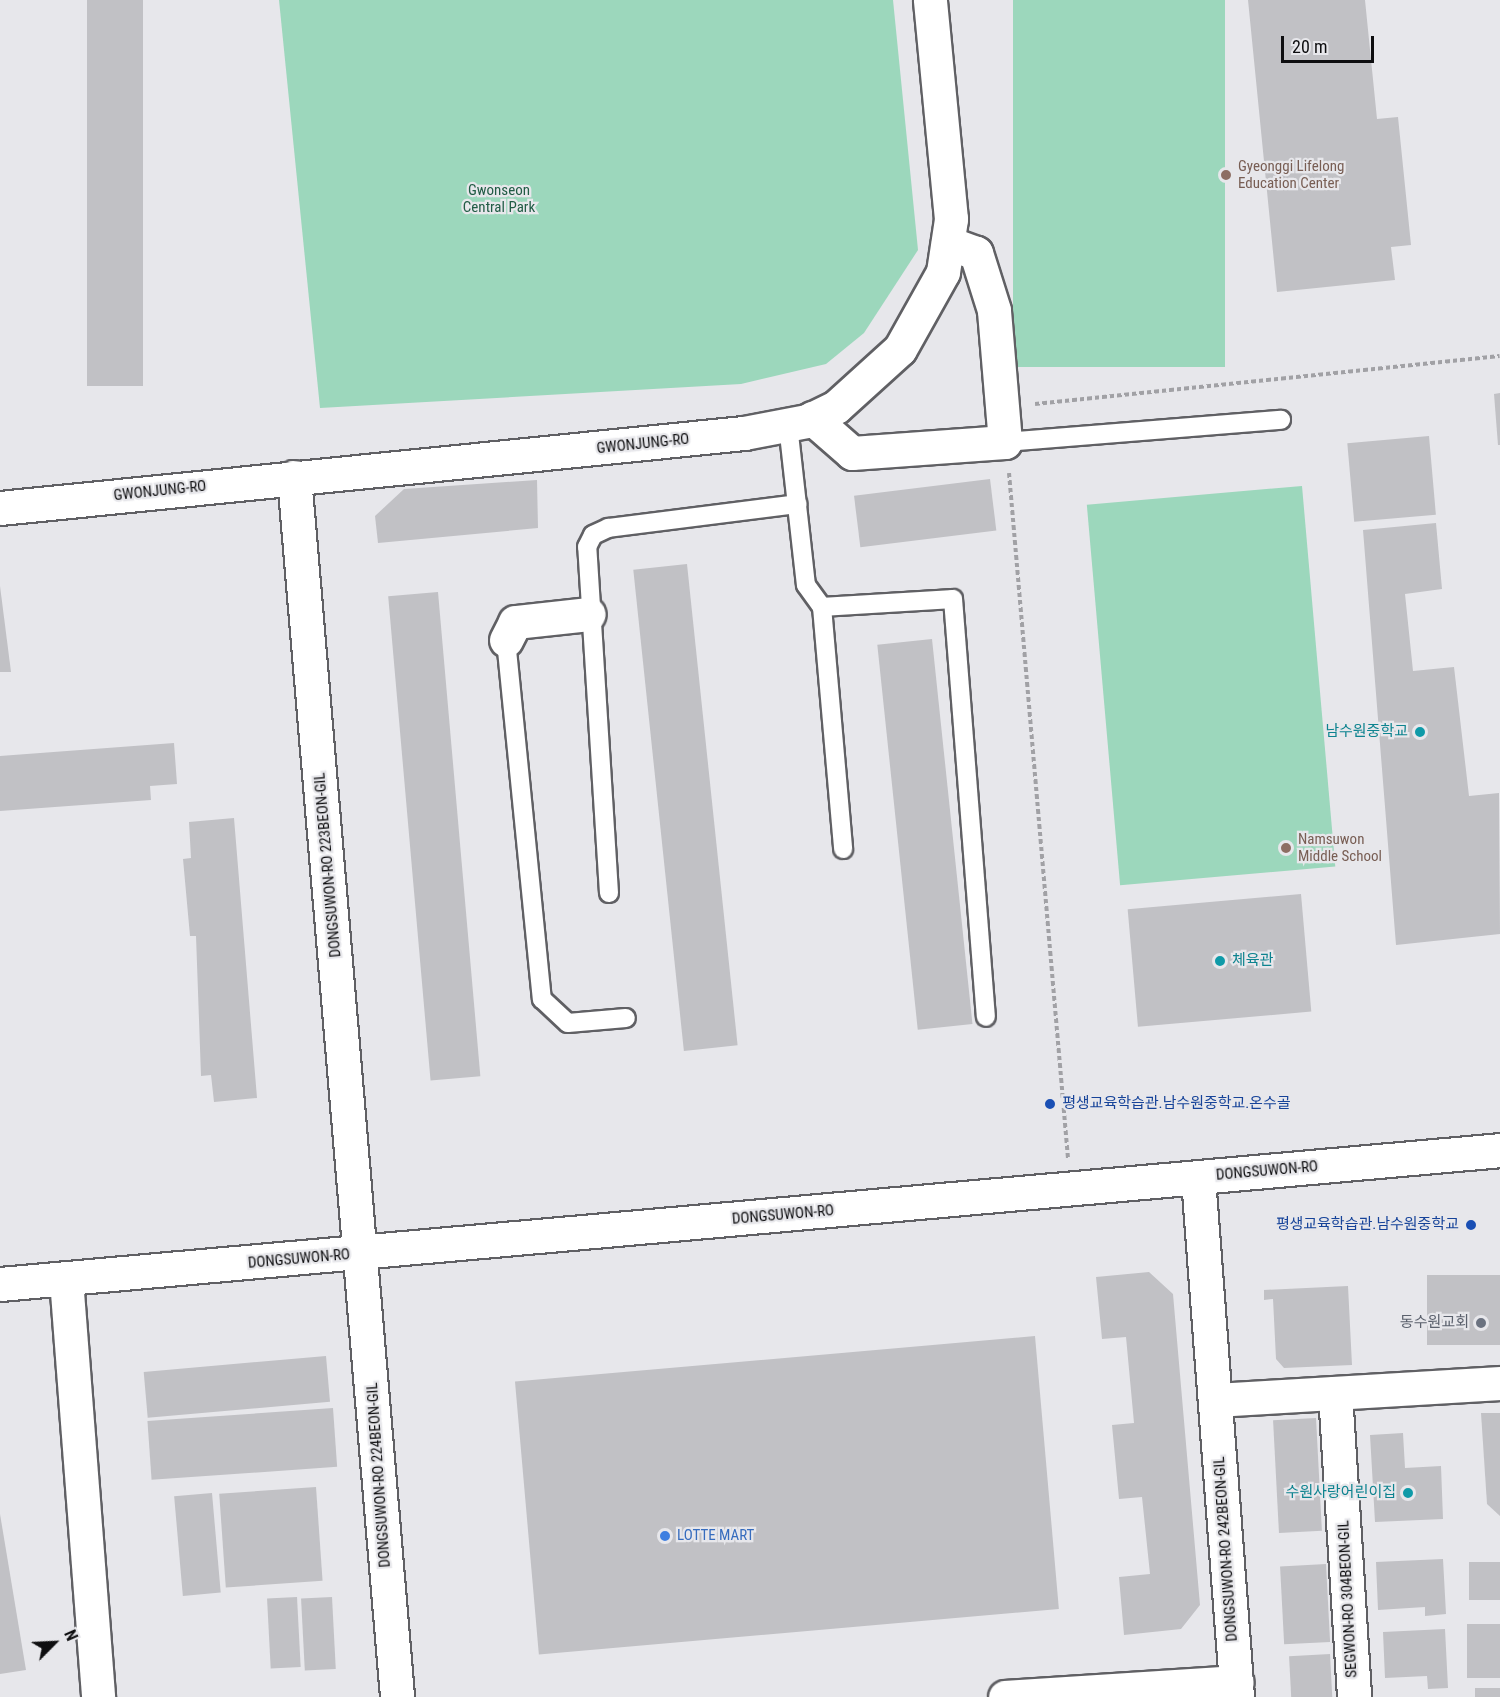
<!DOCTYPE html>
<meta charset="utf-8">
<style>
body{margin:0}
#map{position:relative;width:1500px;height:1697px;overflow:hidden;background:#e7e7eb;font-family:"Roboto Condensed","Noto Sans KR",sans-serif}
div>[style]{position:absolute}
.green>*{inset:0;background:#9cd7bc;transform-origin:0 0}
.building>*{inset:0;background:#c1c1c5;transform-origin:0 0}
.path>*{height:4px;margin-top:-2px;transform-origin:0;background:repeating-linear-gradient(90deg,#a1a1a5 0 4.5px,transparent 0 7.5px)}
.roads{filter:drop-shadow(2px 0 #606064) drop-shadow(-2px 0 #606064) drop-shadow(0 2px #606064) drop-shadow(0 -2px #606064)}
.lane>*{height:18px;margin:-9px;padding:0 9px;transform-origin:9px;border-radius:9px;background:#fff}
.street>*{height:33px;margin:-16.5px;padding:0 16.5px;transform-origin:16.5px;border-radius:16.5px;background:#fff}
.secondary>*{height:33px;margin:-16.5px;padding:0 16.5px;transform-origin:16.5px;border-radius:16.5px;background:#fff}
.dots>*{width:16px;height:16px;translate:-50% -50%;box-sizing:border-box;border:3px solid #e7e7eb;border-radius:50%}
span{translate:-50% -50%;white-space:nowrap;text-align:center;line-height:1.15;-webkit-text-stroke:4.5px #e7e7eb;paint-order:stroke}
.education-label{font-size:15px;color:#785e54}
.left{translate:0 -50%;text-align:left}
.park-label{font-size:15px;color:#215c45}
.street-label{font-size:15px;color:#0e0e10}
.culture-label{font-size:15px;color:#0d838f}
.right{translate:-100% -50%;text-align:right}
.transit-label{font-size:15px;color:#164399}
.worship-label{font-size:15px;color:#5b616d}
.shop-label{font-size:15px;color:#366cbe}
.north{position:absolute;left:24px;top:1613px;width:60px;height:60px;-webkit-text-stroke:4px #e7e7eb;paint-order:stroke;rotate:66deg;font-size:16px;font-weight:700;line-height:24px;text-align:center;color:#0e0e10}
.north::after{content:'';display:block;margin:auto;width:21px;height:27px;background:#0e0e10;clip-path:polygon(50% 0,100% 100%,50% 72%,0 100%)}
.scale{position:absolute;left:1281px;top:36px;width:93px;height:27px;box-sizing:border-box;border:3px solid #0e0e10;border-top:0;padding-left:8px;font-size:18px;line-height:21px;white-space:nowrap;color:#0e0e10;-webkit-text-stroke:4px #e7e7eb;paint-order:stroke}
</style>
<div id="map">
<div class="green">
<div style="clip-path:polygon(279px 0,893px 0,918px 250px,864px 333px,826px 364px,741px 384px,320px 408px)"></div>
<div style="left:1013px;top:0;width:212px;height:367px"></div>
<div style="left:1302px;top:486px;width:382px;height:216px;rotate:85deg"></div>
</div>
<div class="building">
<div style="left:87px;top:0;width:56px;height:386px"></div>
<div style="clip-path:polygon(1248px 0,1365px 0,1377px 119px,1398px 117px,1411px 245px,1391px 247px,1395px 280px,1277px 292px)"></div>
<div style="clip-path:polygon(1500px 393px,1500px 445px,1498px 445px,1494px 394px)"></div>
<div style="left:1429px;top:436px;width:79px;height:82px;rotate:85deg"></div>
<div style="left:990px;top:479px;width:52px;height:137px;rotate:83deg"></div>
<div style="clip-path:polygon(537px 480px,538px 528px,378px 543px,375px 516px,404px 489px)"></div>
<div style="clip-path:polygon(1436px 523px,1442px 589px,1405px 594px,1413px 671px,1454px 667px,1469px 796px,1499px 793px,1500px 934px,1396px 945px,1363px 530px)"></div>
<div style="left:687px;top:564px;width:484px;height:54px;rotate:84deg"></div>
<div style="clip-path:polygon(0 586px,11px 672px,0 672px)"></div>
<div style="left:438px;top:592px;width:486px;height:50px;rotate:85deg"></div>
<div style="left:932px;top:639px;width:387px;height:55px;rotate:84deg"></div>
<div style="clip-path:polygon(174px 743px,177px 784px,150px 786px,151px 800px,0 811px,0 756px)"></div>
<div style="clip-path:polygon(234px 818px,257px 1098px,214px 1102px,211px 1075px,201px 1076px,196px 936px,190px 936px,183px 859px,191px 858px,189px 822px)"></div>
<div style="left:1301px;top:894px;width:118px;height:174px;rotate:85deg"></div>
<div style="clip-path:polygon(1149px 1272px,1173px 1294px,1200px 1605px,1181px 1629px,1124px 1635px,1119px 1577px,1150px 1574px,1142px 1497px,1119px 1499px,1112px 1425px,1134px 1423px,1126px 1337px,1102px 1339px,1096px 1277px)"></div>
<div style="left:1500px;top:1275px;width:70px;height:73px;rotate:90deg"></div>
<div style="clip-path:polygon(1348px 1286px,1352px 1365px,1284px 1368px,1276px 1359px,1273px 1299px,1264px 1300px,1264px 1290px)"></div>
<div style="left:1035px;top:1336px;width:274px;height:522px;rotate:85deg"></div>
<div style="left:326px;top:1356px;width:46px;height:183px;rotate:85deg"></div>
<div style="left:333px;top:1408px;width:59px;height:186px;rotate:86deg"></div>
<div style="clip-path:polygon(1481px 1413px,1500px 1413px,1500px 1516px,1487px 1504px)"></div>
<div style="left:1316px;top:1418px;width:113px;height:43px;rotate:87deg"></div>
<div style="clip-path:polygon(1403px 1433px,1405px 1468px,1441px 1466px,1443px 1519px,1375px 1522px,1370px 1435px)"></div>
<div style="left:316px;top:1487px;width:94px;height:97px;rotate:86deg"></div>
<div style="left:212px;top:1493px;width:100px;height:38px;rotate:85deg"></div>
<div style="clip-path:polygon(0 1514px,26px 1670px,0 1674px)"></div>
<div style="clip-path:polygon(1443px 1559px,1446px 1614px,1425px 1616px,1425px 1607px,1378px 1610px,1376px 1562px)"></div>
<div style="left:1500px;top:1562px;width:38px;height:31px;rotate:90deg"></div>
<div style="left:1326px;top:1564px;width:78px;height:46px;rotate:87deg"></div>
<div style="left:297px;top:1597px;width:70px;height:30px;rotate:87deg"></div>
<div style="left:332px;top:1597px;width:72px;height:31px;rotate:87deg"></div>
<div style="left:1500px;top:1624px;width:54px;height:33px;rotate:90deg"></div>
<div style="clip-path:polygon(1445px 1629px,1448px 1688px,1428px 1689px,1427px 1676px,1385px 1678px,1383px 1632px)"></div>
<div style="left:1330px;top:1654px;width:43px;height:41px;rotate:87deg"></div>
<div style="left:1500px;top:1688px;width:9px;height:25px;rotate:90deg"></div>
</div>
<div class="path">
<div style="left:1035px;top:404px;width:467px;rotate:-5.9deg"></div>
<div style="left:1009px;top:473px;width:689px;rotate:85.08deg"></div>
</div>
<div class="roads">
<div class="lane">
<div style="left:788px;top:425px;width:161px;rotate:83.6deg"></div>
<div style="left:806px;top:585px;width:27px;rotate:54deg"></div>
<div style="left:822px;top:607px;width:243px;rotate:85deg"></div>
<div style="left:1005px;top:442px;width:277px;rotate:-4.6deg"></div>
<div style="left:822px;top:607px;width:131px;rotate:-3.5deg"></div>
<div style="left:953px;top:599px;width:419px;rotate:85.5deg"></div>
<div style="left:506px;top:640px;width:361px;rotate:84.3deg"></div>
<div style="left:542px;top:999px;width:35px;rotate:43deg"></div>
<div style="left:568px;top:1023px;width:58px;rotate:-4.9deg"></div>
<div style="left:609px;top:893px;width:347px;rotate:-93.6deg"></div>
<div style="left:587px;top:547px;width:13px;rotate:-63deg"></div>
<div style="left:593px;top:535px;width:17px;rotate:-25deg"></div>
<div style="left:608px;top:528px;width:191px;rotate:-7.2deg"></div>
</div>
<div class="street">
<div style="left:812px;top:418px;width:53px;rotate:41.2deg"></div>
<div style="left:852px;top:453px;width:153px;rotate:-4.1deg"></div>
<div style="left:1005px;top:442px;width:132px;rotate:-94.8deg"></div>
<div style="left:994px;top:310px;width:60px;rotate:-107.5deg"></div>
<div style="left:976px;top:253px;width:30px;rotate:-160deg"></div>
<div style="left:294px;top:477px;width:1224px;rotate:85.17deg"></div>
<div style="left:0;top:508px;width:748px;rotate:-5.76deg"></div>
<div style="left:744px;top:433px;width:64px;rotate:-10.8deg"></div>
<div style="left:807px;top:421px;width:32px;rotate:-26deg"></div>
<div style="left:836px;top:407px;width:86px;rotate:-42.2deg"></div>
<div style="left:900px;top:349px;width:88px;rotate:-60.8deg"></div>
<div style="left:943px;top:272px;width:54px;rotate:-81.4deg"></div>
<div style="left:951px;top:219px;width:220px;rotate:-95.5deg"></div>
<div style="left:506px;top:640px;width:20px;rotate:-63deg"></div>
<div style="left:515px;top:622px;width:74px;rotate:-6.2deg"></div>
<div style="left:1198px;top:1178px;width:520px;rotate:85.7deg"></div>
<div style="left:66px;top:1279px;width:419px;rotate:85.6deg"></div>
<div style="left:1335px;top:1393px;width:305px;rotate:86.4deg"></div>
<div style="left:1215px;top:1400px;width:286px;rotate:-3.4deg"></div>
<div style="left:1005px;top:1697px;width:232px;rotate:-3.7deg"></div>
</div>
<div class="secondary">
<div style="left:0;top:1284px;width:1506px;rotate:-5.1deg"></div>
</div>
</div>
<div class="dots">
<div style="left:1226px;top:175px;background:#8d6e63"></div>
<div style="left:1420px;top:732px;background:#0f9aa8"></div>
<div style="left:1286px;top:848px;background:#8d6e63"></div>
<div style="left:1220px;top:961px;background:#0f9aa8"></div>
<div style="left:1050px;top:1104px;background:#1a4fb4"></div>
<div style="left:1471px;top:1225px;background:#1a4fb4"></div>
<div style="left:1481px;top:1323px;background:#6b7280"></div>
<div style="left:1408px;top:1493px;background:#0f9aa8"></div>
<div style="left:665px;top:1536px;background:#3f7fe0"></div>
</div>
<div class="education-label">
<span class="left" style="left:1238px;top:175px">Gyeonggi Lifelong<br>Education Center</span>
<span class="left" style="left:1298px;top:848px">Namsuwon<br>Middle School</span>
</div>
<div class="park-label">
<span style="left:499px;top:199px">Gwonseon<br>Central Park</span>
</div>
<div class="street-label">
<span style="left:643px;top:444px;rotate:-6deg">GWONJUNG-RO</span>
<span style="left:160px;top:491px;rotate:-6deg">GWONJUNG-RO</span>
<span style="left:328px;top:865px;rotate:-95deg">DONGSUWON-RO 223BEON-GIL</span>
<span style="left:1267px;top:1171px;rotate:-5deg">DONGSUWON-RO</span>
<span style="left:783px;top:1215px;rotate:-5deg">DONGSUWON-RO</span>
<span style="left:299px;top:1259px;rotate:-5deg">DONGSUWON-RO</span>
<span style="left:379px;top:1475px;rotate:-94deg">DONGSUWON-RO 224BEON-GIL</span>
<span style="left:1226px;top:1549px;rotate:-94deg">DONGSUWON-RO 242BEON-GIL</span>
<span style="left:1348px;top:1599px;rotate:-93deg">SEGWON-RO 304BEON-GIL</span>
</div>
<div class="culture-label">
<span class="right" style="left:1408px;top:732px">남수원중학교</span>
<span class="left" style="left:1232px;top:961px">체육관</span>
<span class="right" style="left:1396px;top:1493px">수원사랑어린이집</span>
</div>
<div class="transit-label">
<span class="left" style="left:1062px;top:1104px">평생교육학습관.남수원중학교.온수골</span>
<span class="right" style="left:1459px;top:1225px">평생교육학습관.남수원중학교</span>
</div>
<div class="worship-label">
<span class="right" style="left:1469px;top:1323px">동수원교회</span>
</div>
<div class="shop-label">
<span class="left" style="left:677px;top:1536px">LOTTE MART</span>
</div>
<div class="north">N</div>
<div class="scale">20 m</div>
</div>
